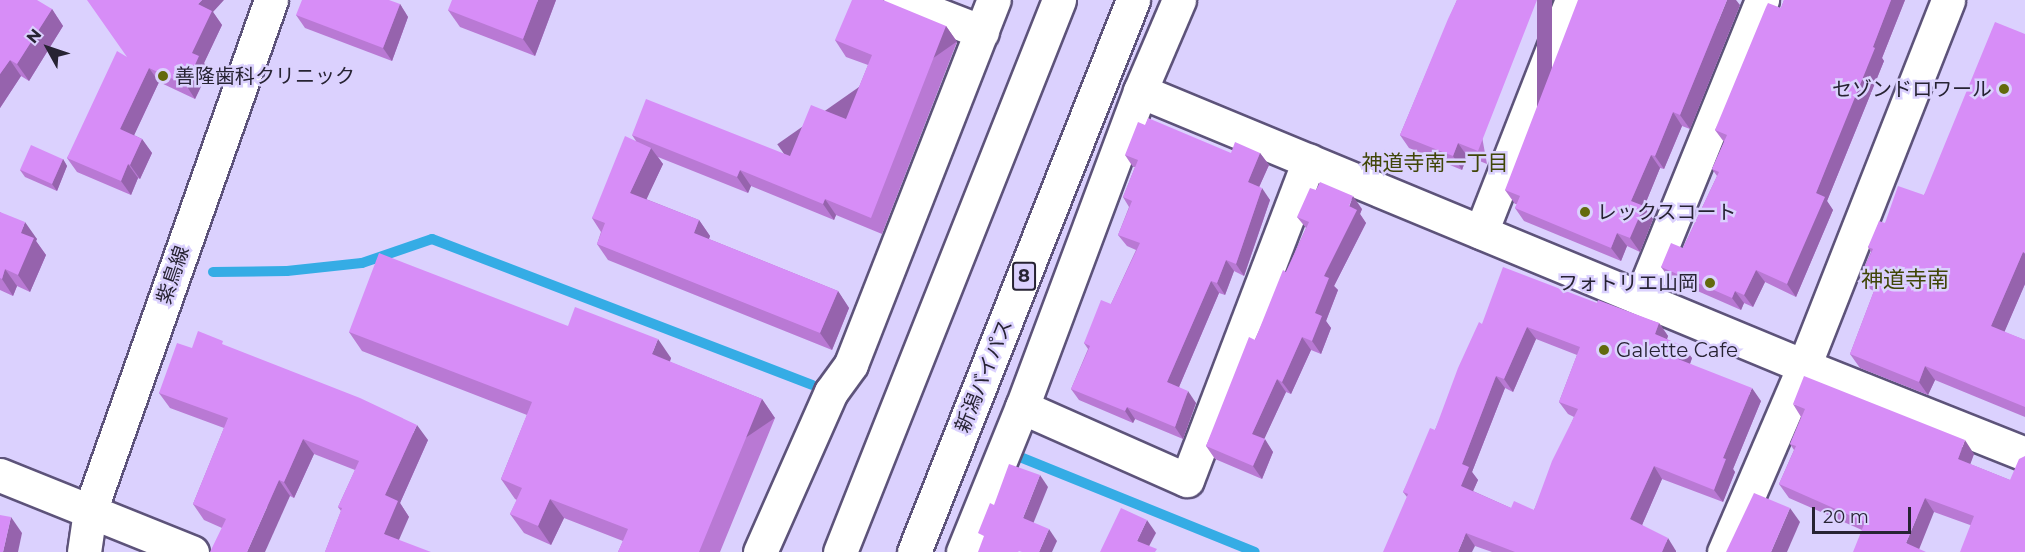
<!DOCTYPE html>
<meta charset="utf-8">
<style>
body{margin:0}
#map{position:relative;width:2025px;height:552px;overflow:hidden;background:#dbd1fe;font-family:Montserrat,"Noto Sans JP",sans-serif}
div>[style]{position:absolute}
.stream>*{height:10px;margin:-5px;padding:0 5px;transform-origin:5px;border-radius:5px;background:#35ace5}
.roads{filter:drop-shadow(2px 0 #5d537a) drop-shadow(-2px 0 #5d537a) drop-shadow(0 2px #5d537a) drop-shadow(0 -2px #5d537a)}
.street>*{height:33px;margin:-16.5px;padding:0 16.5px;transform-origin:16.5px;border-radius:16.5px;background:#fff}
.secondary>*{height:33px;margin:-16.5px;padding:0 16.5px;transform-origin:16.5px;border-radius:16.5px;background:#fff}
.highway>*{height:33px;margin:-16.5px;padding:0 16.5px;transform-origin:16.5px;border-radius:16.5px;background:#fff}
.wall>*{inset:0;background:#b979d4}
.shaded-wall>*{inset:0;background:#9663ad;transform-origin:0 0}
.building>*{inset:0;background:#d78df7;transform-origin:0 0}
.dots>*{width:16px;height:16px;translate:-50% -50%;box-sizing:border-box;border:3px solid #dbd1fe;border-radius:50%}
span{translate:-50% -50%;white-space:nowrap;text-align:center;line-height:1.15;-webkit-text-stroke:5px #dbd1fe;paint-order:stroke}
.shield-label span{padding:2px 4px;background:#dbd1fe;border:2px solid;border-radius:4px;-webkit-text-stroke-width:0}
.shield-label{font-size:18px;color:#272333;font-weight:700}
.poi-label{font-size:20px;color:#272333}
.left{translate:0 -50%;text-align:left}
.right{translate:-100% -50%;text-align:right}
.street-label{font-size:20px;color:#272333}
.neighbourhood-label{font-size:21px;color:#404608}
.quarter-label{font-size:22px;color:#404608}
.north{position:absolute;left:18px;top:18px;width:60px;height:60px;-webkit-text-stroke:4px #dbd1fe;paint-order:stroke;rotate:310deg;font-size:16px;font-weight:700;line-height:24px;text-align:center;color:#272333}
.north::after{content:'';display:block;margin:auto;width:21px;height:27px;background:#272333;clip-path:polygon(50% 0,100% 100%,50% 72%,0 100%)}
.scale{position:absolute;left:1812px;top:507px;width:99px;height:27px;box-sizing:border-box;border:3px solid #272333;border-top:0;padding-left:8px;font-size:18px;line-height:21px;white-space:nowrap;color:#272333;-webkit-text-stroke:4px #dbd1fe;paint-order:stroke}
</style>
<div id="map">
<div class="stream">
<div style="left:213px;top:272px;width:74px;rotate:-0.8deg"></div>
<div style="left:287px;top:271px;width:75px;rotate:-6.1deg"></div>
<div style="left:362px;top:263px;width:74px;rotate:-18.9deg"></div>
<div style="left:432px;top:239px;width:407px;rotate:21deg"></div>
<div style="left:1020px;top:457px;width:253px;rotate:22deg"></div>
</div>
<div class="roads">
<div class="street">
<div style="left:900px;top:0;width:88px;rotate:21.3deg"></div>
<div style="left:1140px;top:91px;width:719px;rotate:22.5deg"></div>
<div style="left:1804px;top:366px;width:238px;rotate:21.7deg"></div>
<div style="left:1481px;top:232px;width:249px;rotate:-68.6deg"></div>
<div style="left:1641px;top:298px;width:322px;rotate:-67.9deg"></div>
<div style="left:1022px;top:407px;width:180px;rotate:23.9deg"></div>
<div style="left:1187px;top:480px;width:342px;rotate:-69.1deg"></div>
<div style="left:0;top:475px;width:207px;rotate:21.9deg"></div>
<div style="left:760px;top:552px;width:175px;rotate:-66.1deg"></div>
<div style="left:831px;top:392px;width:34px;rotate:-54deg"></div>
<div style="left:851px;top:364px;width:391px;rotate:-68.6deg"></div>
<div style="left:963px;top:552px;width:157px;rotate:-67.9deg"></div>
<div style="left:1022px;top:407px;width:337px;rotate:-69.5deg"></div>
<div style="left:1140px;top:91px;width:99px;rotate:-66.8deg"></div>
<div style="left:1724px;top:552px;width:202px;rotate:-66.7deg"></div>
<div style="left:1804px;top:366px;width:393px;rotate:-68.5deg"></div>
</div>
<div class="secondary">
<div style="left:84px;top:552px;width:41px;rotate:-81.7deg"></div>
<div style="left:90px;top:511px;width:542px;rotate:-70.5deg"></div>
</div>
<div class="highway">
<div style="left:840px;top:552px;width:594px;rotate:-68.36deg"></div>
<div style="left:914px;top:552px;width:594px;rotate:-68.36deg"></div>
</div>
</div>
<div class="wall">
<div style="clip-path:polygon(0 0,52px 9px,63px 26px,29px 81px,21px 76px,0 108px)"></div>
<div style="clip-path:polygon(556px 0,535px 56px,460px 27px,448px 10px)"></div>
<div style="clip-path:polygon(1457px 0,1487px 164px,1467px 156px,1462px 170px,1409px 148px,1400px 135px)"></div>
<div style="clip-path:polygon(1784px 0,1905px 0,1882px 58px,1884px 61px,1827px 201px,1833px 210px,1796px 297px,1765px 282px,1753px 307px,1744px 303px,1741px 310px,1670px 279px,1661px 267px,1683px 248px,1717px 176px,1712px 169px,1724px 142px,1715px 130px,1781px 8px)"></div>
<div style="clip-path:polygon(400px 4px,408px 17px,392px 61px,305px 28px,296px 15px)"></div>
<div style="clip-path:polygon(1740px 5px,1690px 129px,1682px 126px,1664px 169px,1660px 168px,1644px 207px,1653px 219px,1640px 252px,1627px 246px,1621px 261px,1524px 221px,1515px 208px,1517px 204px,1515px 204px,1505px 190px)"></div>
<div style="clip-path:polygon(213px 12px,222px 25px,204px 63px,209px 70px,195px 99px,159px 82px,134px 135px,142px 139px,152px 153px,140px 179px,138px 178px,131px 195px,77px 172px,67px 158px,127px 57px)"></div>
<div style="clip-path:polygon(946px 26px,957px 42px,882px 234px,836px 215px,834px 220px,751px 186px,748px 193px,658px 157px,663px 164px,646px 199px,699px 220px,710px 236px,709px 239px,838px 291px,849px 308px,832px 350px,608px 260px,597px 244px,601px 232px,592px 218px,636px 141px,632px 135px,790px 156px,846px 119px,868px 65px,846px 57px,835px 40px)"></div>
<div style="clip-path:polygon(2025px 34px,2025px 284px,2004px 332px,2025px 340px,2025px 417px,1935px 380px,1928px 395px,1860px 368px,1850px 354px,1874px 291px,1870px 289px,1861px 275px,1871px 252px,1868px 247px,1885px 223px,1924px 195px)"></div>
<div style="clip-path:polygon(1260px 153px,1269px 165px,1259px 187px,1270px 200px,1244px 276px,1234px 271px,1225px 295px,1219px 293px,1179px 387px,1196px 403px,1183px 439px,1135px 419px,1133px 423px,1079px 400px,1071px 389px,1088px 349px,1084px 343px,1111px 304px,1136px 250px,1127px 246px,1118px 235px,1129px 207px,1123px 197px,1135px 167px,1133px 167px,1125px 155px)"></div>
<div style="clip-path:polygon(63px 159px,67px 166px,57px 191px,25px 177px,20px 170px)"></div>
<div style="clip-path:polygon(1362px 209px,1360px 214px,1366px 223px,1334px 286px,1338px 290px,1326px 321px,1331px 328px,1321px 354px,1311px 350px,1291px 394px,1286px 392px,1264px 439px,1273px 452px,1262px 479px,1215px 459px,1206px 446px,1306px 228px,1297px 217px)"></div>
<div style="clip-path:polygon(0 212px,37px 239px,36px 241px,46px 255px,30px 292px,17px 286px,13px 296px,0 290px)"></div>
<div style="clip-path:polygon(evenodd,1597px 303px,1659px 323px,1668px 336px,1667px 339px,1692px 358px,1690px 364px,1761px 401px,1733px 469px,1735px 472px,1723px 502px,1662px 479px,1642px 525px,1676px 551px,1676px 552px,1492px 552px,1475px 546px,1407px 497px,1403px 492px,1435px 430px,1482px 324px,1597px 303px,1536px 339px,1577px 355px,1559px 402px,1568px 414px,1574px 417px,1534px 510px,1511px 508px,1473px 491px,1478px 480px,1472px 472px,1505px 388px,1513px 392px,1536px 339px)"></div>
<div style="clip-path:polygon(568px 326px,671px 358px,670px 362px,762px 399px,775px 418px,720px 552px,618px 552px,623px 541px,564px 518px,551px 545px,524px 533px,510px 514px,517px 500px,515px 499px,501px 479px,527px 415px,362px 351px,349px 332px)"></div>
<div style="clip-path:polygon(227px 347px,428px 440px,400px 503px,409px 517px,325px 552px,341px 511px,338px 507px,355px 470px,314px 454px,294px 498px,290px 496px,222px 528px,204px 520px,193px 504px,224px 428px,170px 408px,159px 393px,192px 348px)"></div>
<div style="clip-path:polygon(1793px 404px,1974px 454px,1970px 464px,2010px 480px,2025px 552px,1970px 525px,1934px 512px,1862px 530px,1789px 498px,1779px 484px,1794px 450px,1790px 444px,1801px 417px)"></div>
</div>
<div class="shaded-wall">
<div style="clip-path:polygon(202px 0,224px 0,213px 12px,222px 25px,204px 63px,209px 70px,195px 99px,186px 85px,192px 53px,198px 4px)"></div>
<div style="clip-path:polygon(538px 0,556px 0,535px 56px,523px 39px)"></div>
<div style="left:1537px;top:0;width:15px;height:162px"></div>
<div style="clip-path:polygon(1727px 0,1736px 0,1740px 5px,1690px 129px,1680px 115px)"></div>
<div style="clip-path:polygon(1891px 0,1905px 0,1882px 58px,1884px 61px,1827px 201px,1833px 210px,1796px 297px,1787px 284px,1816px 193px)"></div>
<div style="clip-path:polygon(400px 4px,408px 17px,392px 61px,383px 48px)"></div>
<div style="clip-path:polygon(52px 9px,63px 26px,29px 81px,17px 64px)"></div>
<div style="left:946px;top:26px;width:19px;height:206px;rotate:55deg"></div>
<div style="clip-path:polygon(10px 60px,21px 76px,0 108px,0 74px)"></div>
<div style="clip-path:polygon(149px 68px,159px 82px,130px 144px,120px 129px)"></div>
<div style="clip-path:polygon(1673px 112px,1682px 126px,1664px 169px,1655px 156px)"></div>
<div style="clip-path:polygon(142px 139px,152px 153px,140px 179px,130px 165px)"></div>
<div style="clip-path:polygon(1458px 143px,1467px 156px,1462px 170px,1453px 156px)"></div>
<div style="clip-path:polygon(651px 148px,663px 164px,642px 209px,630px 193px)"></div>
<div style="clip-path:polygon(1260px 153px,1269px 165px,1256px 194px,1248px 182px)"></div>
<div style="clip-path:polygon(1651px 155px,1660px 168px,1644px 207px,1653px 219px,1640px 252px,1630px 238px,1631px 201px)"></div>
<div style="clip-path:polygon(63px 159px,67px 166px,57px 191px,52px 184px)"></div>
<div style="clip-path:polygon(128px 164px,138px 178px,131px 195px,121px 181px)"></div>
<div style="clip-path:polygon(740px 170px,751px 186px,748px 193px,737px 177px)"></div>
<div style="clip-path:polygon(1262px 188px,1270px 200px,1244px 276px,1236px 264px)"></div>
<div style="clip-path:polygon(1353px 196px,1362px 209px,1360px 214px,1366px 223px,1334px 286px,1338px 290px,1326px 321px,1331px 328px,1321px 354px,1312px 341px,1315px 313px,1324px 276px)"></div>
<div style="clip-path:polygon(825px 199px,836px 215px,834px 220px,823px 204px)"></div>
<div style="clip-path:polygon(699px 220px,710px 236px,705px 249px,694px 233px)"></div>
<div style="clip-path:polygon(25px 222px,37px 239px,36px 241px,46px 255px,30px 292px,18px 275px,21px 233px)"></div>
<div style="clip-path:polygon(1617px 233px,1627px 246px,1621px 261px,1611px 248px)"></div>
<div style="clip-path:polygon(2023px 252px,2025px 254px,2025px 284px,2001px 340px,1991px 326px)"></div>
<div style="clip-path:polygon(1226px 260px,1234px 271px,1225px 295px,1217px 283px)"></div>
<div style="clip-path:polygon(5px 269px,17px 286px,13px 296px,2px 279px)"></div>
<div style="clip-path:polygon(1756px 270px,1765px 282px,1753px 307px,1744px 295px)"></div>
<div style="clip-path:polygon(1211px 281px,1219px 293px,1176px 394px,1167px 382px)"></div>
<div style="clip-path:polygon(838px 291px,849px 308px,832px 350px,820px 333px)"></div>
<div style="clip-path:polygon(1735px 291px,1744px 303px,1741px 310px,1732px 298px)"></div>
<div style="clip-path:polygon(1659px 323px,1668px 336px,1664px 347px,1655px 334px)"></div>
<div style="clip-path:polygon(1527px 327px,1536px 339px,1513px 392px,1504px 379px)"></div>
<div style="clip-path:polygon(1302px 337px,1311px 350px,1291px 394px,1282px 382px)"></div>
<div style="clip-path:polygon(658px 339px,671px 358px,665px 373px,652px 354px)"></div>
<div style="clip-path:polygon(1683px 346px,1692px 358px,1687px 372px,1678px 359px)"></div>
<div style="clip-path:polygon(1925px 366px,1935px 380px,1928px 395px,1919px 382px)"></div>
<div style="clip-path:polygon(1496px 376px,1505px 388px,1472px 472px,1478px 480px,1470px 498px,1461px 486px,1462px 464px)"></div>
<div style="clip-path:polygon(1277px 379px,1286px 392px,1261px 446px,1252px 434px)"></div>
<div style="clip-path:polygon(1752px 388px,1761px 401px,1733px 469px,1735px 472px,1723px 502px,1714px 490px,1723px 458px)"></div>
<div style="clip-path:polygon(1188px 391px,1196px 403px,1183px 439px,1175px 427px)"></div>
<div style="left:762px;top:399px;width:23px;height:165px;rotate:56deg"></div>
<div style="clip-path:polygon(1127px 407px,1135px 419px,1133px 423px,1125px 411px)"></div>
<div style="clip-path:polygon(417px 425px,428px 440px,400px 503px,409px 517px,395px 549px,384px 534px,385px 495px)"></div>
<div style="clip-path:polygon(303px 439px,314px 454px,294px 498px,284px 482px)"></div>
<div style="clip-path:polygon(1265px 439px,1273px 452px,1262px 479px,1253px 466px)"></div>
<div style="clip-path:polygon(1965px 440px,1974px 454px,1967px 473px,1958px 459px)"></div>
<div style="clip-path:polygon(1654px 466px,1662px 479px,1639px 532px,1630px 519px)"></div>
<div style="clip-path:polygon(1040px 475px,1048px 487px,1031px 529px,1023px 518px)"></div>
<div style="clip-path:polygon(279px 480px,290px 496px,265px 552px,247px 552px)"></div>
<div style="clip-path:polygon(1925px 498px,1934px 512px,1918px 552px,1906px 543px)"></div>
<div style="clip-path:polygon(550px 499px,564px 518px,551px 545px,538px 526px)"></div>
<div style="clip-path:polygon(1790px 508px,1800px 522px,1787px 552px,1771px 552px)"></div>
<div style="clip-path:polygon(11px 517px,22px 533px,18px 552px,3px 552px)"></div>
<div style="clip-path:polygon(1147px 520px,1156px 533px,1146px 552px,1137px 541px)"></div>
<div style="clip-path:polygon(1049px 529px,1057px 541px,1052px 552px,1039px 552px)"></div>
<div style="clip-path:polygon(1466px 533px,1475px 546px,1472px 552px,1458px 552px)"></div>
<div style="clip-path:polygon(1668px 538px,1676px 551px,1676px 552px,1662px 552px)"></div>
</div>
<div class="building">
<div style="clip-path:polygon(0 0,37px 0,52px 9px,17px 64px,10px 60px,0 74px)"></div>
<div style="clip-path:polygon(87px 0,202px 0,198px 4px,212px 11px,192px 53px,199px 56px,186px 85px,149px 68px,120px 129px,142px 139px,130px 165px,128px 164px,121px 181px,67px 158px,117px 51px,127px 57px)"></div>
<div style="clip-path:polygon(302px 0,389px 0,400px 4px,383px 48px,296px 15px)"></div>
<div style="clip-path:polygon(452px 0,538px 0,523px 39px,448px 10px)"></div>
<div style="clip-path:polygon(852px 0,883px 0,946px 26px,871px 218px,825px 199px,823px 204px,740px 170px,737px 177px,632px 135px,646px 99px,790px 156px,811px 105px,846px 119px,872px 55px,835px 40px)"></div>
<div style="clip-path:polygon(1457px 0,1537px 0,1478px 151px,1458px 143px,1453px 156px,1400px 135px,1448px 19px)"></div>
<div style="clip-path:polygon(1578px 0,1727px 0,1680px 115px,1673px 112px,1655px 156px,1651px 155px,1631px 201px,1644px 206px,1630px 238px,1617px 233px,1611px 248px,1515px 208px,1520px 196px,1505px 190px)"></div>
<div style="clip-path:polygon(1784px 0,1891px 0,1873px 47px,1875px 48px,1816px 193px,1825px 197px,1787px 284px,1756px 270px,1744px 295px,1735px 291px,1732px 298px,1661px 267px,1671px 243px,1683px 248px,1719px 172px,1712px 169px,1727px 135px,1715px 130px,1766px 7px,1768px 3px,1781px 8px)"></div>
<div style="clip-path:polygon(1995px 22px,2025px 34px,2025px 253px,2023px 252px,1991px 326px,2025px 340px,2025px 407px,1925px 366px,1919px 382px,1850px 354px,1877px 283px,1861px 275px,1873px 249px,1868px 247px,1879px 221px,1885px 223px,1898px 186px,1924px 195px)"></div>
<div style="clip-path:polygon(1148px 118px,1231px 153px,1235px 142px,1260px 153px,1248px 182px,1262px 188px,1236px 264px,1226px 260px,1217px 283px,1211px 281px,1167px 382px,1188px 391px,1175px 427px,1127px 407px,1125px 411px,1071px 389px,1090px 346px,1084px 343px,1101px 300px,1111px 304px,1140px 243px,1118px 235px,1132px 201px,1123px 197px,1138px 160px,1125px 155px,1138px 122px,1145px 125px)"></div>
<div style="clip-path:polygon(625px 136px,651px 148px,630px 193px,699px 220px,694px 233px,838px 291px,820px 333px,597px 244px,605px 223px,592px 218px)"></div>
<div style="left:31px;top:145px;width:35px;height:27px;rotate:24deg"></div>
<div style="clip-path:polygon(1320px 182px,1353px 196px,1349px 206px,1357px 210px,1324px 276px,1329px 278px,1315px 313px,1322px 316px,1312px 341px,1302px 337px,1282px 382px,1277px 379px,1252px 434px,1265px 439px,1253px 466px,1206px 446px,1249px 337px,1255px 340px,1283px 270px,1286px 272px,1309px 222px,1297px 217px,1310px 188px,1316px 190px)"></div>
<div style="clip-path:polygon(0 212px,25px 222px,21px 233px,34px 238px,18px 275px,5px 269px,2px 279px,0 278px)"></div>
<div style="clip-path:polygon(379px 253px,568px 326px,575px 307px,658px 339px,652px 354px,762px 399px,699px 552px,618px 552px,628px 529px,550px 499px,538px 526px,510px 514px,522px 488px,501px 479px,532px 402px,349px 332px)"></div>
<div style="clip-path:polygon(evenodd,1503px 267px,1597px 303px,1598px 300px,1659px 323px,1655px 334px,1683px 346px,1678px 359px,1752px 388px,1723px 458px,1726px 459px,1714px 490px,1654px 466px,1630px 519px,1668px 538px,1662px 552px,1515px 552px,1466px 533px,1458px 552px,1383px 552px,1408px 494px,1403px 492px,1430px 428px,1435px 430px,1458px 368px,1479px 322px,1482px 324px,1503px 267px,1527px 327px,1580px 347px,1559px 402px,1578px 409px,1552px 461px,1534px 510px,1514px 501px,1511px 508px,1461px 486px,1469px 467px,1462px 464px,1496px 376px,1504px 379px,1527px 327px)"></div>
<div style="clip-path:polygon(198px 331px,223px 341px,222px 344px,360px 398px,417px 425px,385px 495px,398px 501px,384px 534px,431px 552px,325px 552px,342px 508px,338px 507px,359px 461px,303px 439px,284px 482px,279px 480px,247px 552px,210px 552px,226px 519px,193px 504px,228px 418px,159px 393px,177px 343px,192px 348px)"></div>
<div style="clip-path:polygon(1804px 376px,1965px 440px,1958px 459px,2010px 480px,2019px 459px,2025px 456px,2025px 552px,1960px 552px,1974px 516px,1925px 498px,1906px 543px,1926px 552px,1853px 552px,1865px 522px,1779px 484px,1796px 446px,1790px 444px,1805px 409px,1793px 404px)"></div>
<div style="clip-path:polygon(1009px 464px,1040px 475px,1023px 518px,1049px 529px,1039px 552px,1022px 552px,1019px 551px,1018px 552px,978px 552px,984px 536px,978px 533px,990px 503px,994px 505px)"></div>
<div style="clip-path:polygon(1754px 493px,1790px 508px,1771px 552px,1726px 552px)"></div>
<div style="clip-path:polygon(1121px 508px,1147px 520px,1137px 541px,1157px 549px,1155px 552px,1100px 552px)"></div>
<div style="clip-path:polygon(0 515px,11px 517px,3px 552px,0 552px)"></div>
</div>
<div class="dots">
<div style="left:163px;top:76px;background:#626a0d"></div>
<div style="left:2004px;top:89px;background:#626a0d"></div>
<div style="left:1585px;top:212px;background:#626a0d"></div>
<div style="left:1710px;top:283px;background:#626a0d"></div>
<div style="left:1604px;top:350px;background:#626a0d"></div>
</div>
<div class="shield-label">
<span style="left:1024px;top:276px">8</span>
</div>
<div class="poi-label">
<span class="left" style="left:175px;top:76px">善隆歯科クリニック</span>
<span class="right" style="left:1992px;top:89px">セゾンドロワール</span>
<span class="left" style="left:1597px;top:212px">レックスコート</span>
<span class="right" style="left:1698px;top:283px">フォトリエ山岡</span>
<span class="left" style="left:1616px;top:350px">Galette Cafe</span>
</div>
<div class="street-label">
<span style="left:173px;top:275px;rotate:-71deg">紫鳥線</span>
<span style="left:984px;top:376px;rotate:-68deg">新潟バイパス</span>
</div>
<div class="neighbourhood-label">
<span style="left:1435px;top:163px">神道寺南一丁目</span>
</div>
<div class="quarter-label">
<span style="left:1905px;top:280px">神道寺南</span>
</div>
<div class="north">N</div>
<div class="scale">20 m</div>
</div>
